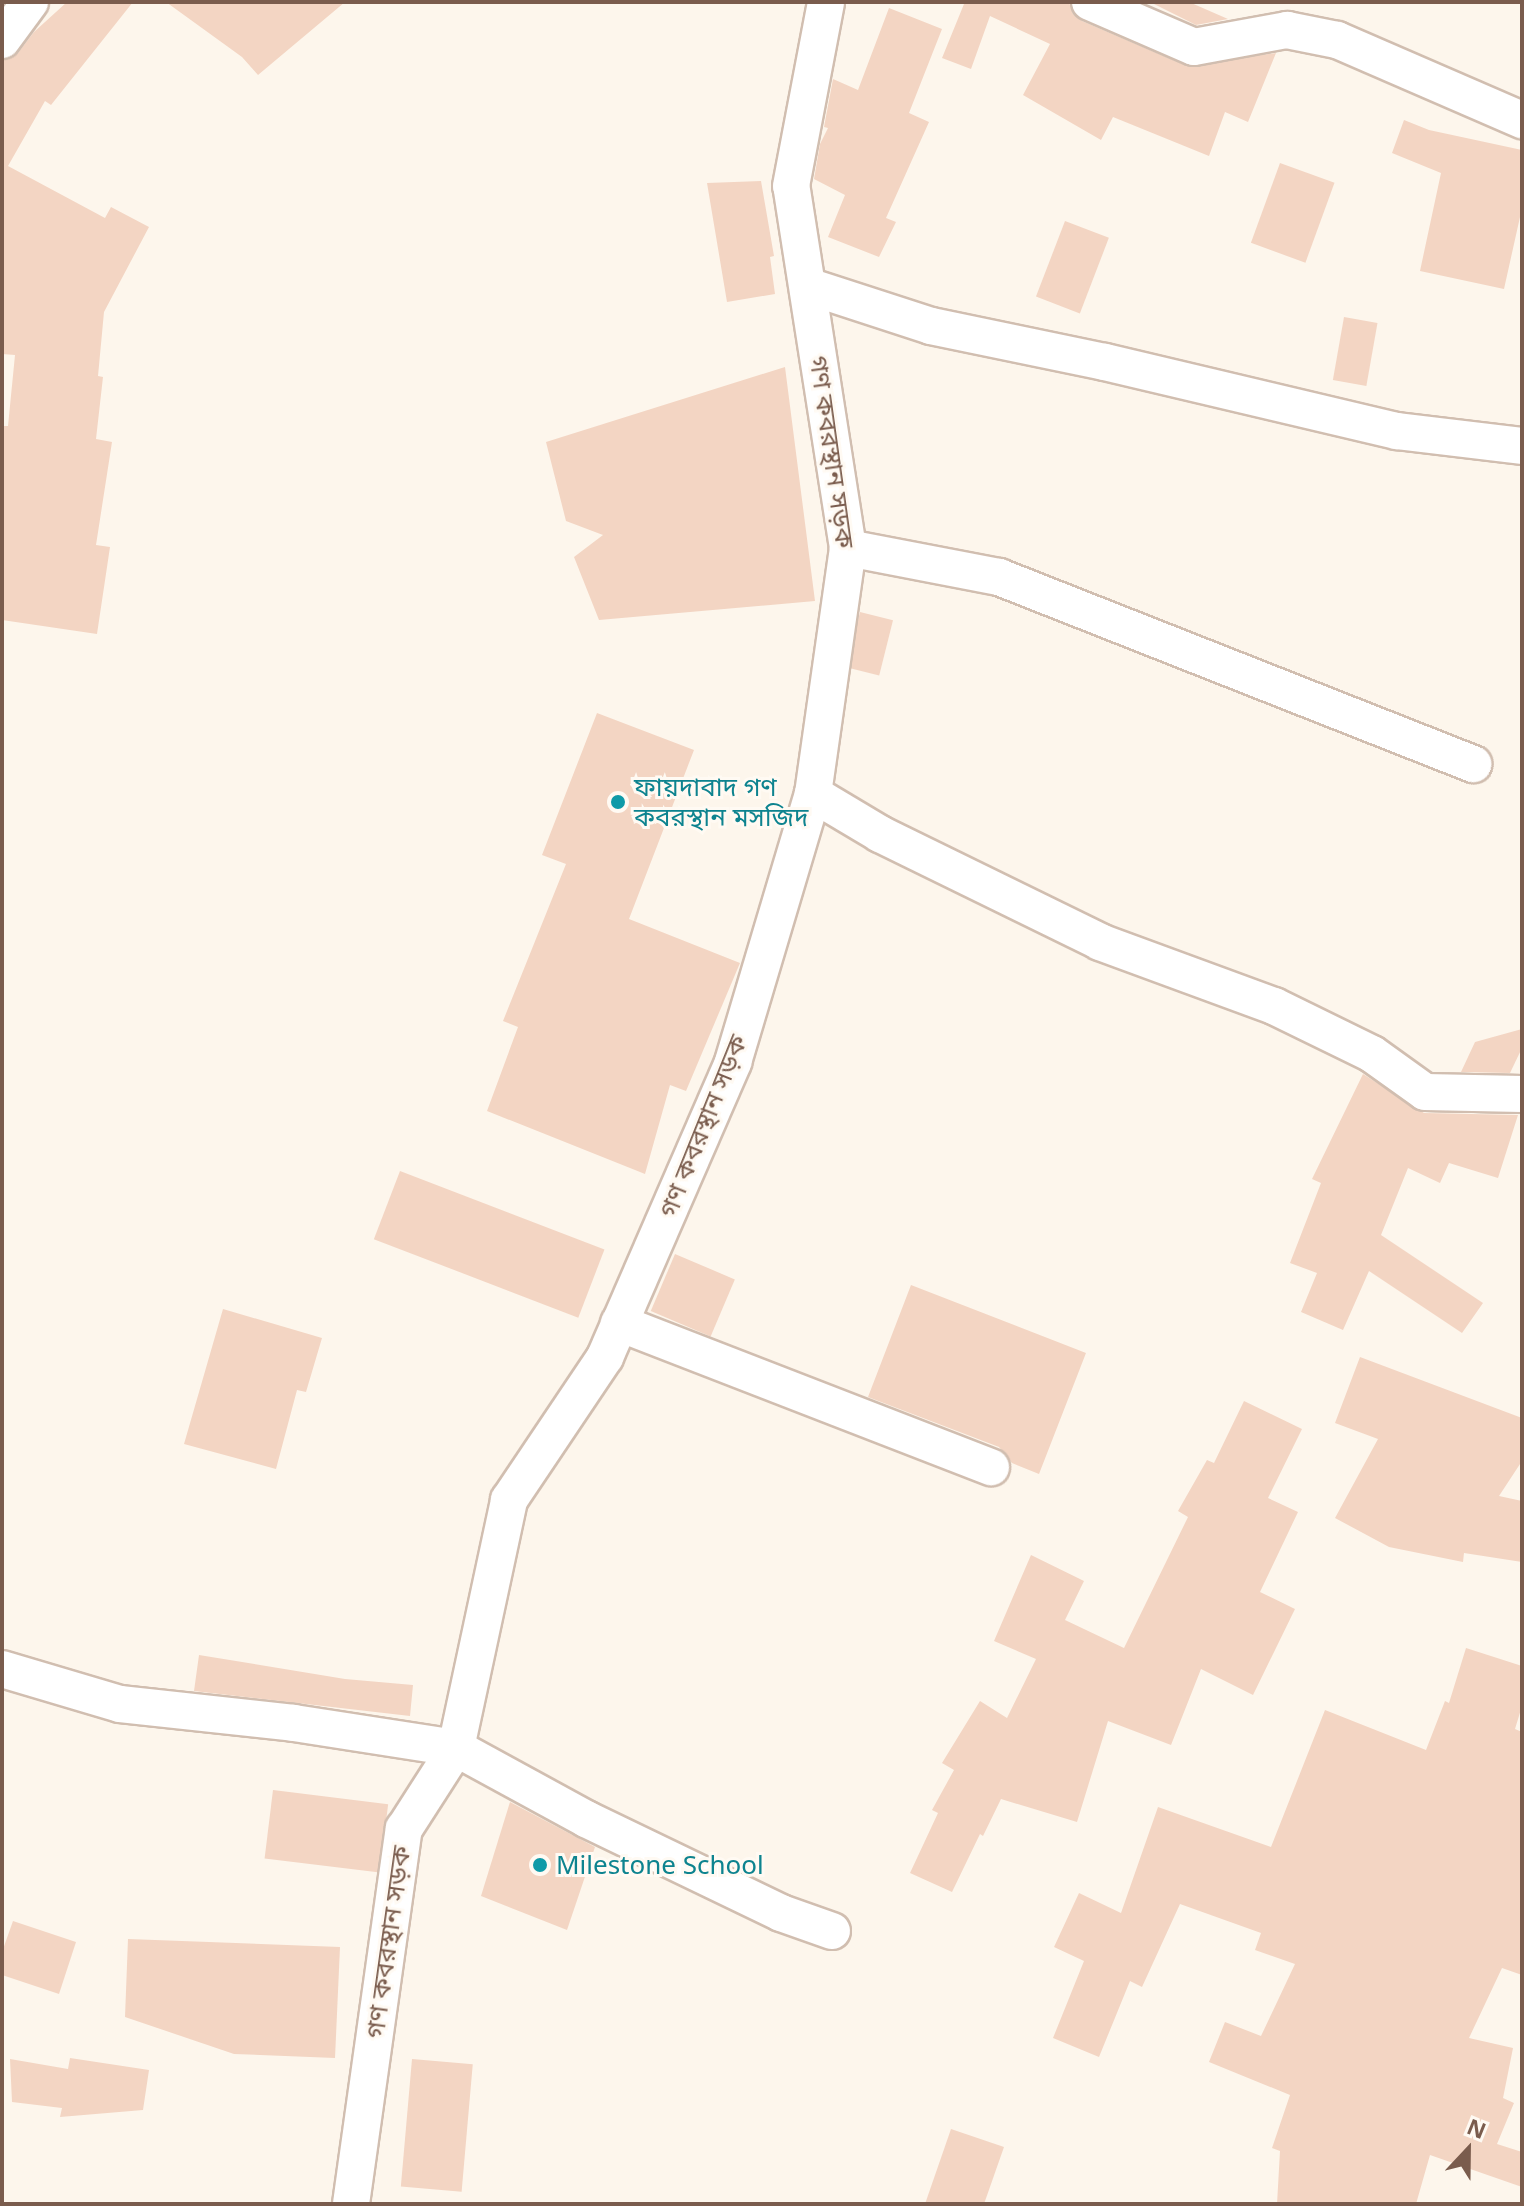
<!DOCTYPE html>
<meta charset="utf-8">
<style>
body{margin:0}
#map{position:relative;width:1524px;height:2206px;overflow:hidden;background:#fdf6ec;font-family:"Noto Sans","Noto Sans Bengali",sans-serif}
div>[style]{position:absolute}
.building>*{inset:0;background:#f3d5c3;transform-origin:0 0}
.roads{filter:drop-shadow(2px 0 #d1beb0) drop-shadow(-2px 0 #d1beb0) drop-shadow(0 2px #d1beb0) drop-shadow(0 -2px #d1beb0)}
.street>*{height:36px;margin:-18px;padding:0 18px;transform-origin:18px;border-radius:18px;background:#fff}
.dots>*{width:22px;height:22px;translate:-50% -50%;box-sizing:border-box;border:4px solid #fffaf3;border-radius:50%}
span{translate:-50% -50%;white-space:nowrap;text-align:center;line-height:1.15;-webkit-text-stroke:6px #fffaf3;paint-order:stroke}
.street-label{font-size:26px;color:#7a5c4d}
.culture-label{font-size:26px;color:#0d838f}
.left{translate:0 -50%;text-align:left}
.frame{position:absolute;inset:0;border:4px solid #7a5c4d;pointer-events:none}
.north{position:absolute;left:1428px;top:2110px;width:80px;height:80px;-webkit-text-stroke:6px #fffaf3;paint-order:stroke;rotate:22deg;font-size:22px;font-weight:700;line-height:32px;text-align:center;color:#7a5c4d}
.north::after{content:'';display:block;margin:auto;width:28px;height:36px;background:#7a5c4d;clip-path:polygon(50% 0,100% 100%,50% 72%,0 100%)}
</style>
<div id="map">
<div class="building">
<div style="clip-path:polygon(67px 2px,133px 2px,51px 105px,45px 101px,8px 166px,105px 218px,111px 207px,149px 227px,104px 312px,98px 376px,103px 377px,96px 439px,112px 442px,96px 545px,110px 547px,97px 634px,2px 620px,2px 442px,4px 426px,8px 426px,15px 355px,2px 354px,2px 61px,18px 53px,34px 32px)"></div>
<div style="clip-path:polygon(166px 2px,345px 2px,258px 75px,242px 57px)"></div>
<div style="clip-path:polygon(959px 2px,1069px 2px,1073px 14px,1082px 21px,1187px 66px,1276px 53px,1248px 122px,1225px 112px,1209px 156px,1113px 117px,1101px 140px,1023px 95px,1050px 44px,990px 16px,971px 69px,942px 58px,964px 4px)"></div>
<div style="clip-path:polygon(1150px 2px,1189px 2px,1228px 19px,1196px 25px)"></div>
<div style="clip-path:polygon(889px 8px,942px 29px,909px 113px,929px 122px,886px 218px,896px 222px,879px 257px,828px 237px,845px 195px,814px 179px,820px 144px,828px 128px,824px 127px,833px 79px,858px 90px)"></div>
<div style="clip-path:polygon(1404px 120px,1429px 130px,1522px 150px,1522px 208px,1504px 289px,1420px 271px,1441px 173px,1392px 153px)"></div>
<div style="left:1280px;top:163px;width:58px;height:85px;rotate:20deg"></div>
<div style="clip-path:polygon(761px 181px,774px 256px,770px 257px,775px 294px,727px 302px,707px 183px)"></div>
<div style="left:1065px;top:221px;width:47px;height:81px;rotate:21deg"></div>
<div style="left:1344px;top:317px;width:34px;height:64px;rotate:10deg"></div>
<div style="clip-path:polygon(785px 367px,815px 601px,599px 620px,574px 557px,603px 535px,566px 521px,546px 442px)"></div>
<div style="left:860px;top:612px;width:34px;height:57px;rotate:14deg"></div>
<div style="clip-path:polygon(597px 713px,694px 750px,629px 919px,740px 963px,686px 1091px,670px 1085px,645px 1174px,487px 1111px,518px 1027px,503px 1021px,566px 864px,542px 855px)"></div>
<div style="clip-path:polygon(1522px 1029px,1522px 1048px,1510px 1073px,1461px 1072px,1475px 1042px)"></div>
<div style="clip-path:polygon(1363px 1074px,1424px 1113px,1518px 1115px,1498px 1178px,1449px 1163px,1440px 1183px,1408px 1168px,1381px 1235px,1483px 1303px,1462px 1333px,1369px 1271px,1343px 1330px,1301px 1312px,1317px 1273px,1290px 1263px,1321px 1183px,1312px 1179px)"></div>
<div style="left:400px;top:1171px;width:219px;height:73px;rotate:21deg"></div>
<div style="left:675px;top:1254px;width:65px;height:62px;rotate:23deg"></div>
<div style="clip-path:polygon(911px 1285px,1086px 1353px,1039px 1474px,1012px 1463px,999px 1447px,868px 1397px)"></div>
<div style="clip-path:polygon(223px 1309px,322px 1338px,306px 1392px,297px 1390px,276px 1469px,184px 1444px)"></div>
<div style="clip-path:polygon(1360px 1357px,1522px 1418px,1522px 1461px,1499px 1496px,1522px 1501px,1522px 1562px,1464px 1553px,1463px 1562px,1389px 1547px,1335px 1518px,1378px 1439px,1335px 1423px)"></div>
<div style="clip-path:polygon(1244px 1401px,1302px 1429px,1268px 1498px,1298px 1512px,1260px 1592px,1295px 1609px,1253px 1695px,1201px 1669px,1171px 1745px,1108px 1721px,1077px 1822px,1001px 1799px,983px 1836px,980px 1834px,952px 1892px,910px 1873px,938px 1813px,932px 1810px,954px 1770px,942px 1763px,980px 1701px,1007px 1718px,1036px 1659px,994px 1641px,1031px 1555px,1084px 1581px,1065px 1620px,1124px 1648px,1188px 1517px,1178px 1511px,1207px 1460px,1214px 1463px)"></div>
<div style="clip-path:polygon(1466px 1648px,1522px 1666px,1522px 1706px,1515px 1729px,1522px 1732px,1522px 1975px,1502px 1968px,1469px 2038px,1513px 2048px,1503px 2098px,1514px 2103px,1497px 2144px,1522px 2152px,1522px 2187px,1430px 2155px,1416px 2204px,1277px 2204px,1280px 2151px,1272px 2148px,1290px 2095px,1209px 2062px,1225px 2022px,1261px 2036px,1295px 1964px,1255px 1950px,1261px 1933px,1180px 1904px,1142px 1987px,1130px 1981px,1099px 2057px,1053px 2038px,1084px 1961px,1054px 1947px,1079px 1893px,1121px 1913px,1158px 1807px,1271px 1847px,1325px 1710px,1426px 1750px,1445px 1701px,1449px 1703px)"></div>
<div style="clip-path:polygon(199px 1655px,345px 1679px,413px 1685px,410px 1716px,194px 1691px)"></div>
<div style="left:273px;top:1790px;width:116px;height:69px;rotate:7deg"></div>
<div style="clip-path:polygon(510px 1802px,595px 1847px,567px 1930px,481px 1896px)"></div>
<div style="clip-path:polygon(13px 1921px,76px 1942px,59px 1994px,2px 1975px,2px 1952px)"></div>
<div style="clip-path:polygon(128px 1939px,340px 1947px,335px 2058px,234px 2054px,125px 2017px)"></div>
<div style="clip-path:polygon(70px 2058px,149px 2070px,143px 2110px,60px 2117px,62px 2108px,12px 2102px,10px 2059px,68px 2069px)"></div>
<div style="left:412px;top:2059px;width:61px;height:128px;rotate:5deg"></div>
<div style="clip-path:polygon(951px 2129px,1004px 2147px,984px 2204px,925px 2204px)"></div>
</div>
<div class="roads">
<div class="street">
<div style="left:1090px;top:2px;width:113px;rotate:23.4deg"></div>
<div style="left:1194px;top:47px;width:95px;rotate:-10.4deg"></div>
<div style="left:1287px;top:30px;width:51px;rotate:11.3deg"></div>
<div style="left:1337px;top:40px;width:202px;rotate:23.4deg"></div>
<div style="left:2px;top:40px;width:47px;rotate:-53.6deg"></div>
<div style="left:808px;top:286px;width:129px;rotate:18deg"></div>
<div style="left:931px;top:326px;width:178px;rotate:11.7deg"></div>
<div style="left:1105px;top:362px;width:300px;rotate:13.3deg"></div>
<div style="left:1397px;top:431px;width:126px;rotate:6.8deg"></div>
<div style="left:848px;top:548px;width:154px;rotate:10.9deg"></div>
<div style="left:999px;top:577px;width:510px;rotate:21.53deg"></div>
<div style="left:813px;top:794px;width:78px;rotate:30.8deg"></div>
<div style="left:880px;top:834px;width:245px;rotate:26.1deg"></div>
<div style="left:1100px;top:942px;width:185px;rotate:20.2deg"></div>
<div style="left:1274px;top:1006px;width:109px;rotate:26.1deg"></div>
<div style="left:1372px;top:1054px;width:65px;rotate:35.6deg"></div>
<div style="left:1425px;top:1092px;width:97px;rotate:1.2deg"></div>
<div style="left:619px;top:1323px;width:399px;rotate:21.2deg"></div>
<div style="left:2px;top:1669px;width:123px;rotate:16.5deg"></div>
<div style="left:120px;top:1704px;width:175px;rotate:6.2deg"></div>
<div style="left:294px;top:1723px;width:164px;rotate:8.8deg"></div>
<div style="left:456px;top:1748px;width:148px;rotate:28.6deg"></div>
<div style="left:586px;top:1819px;width:216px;rotate:25.7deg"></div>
<div style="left:781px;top:1913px;width:54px;rotate:19.4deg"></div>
<div style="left:351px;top:2204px;width:379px;rotate:-82deg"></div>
<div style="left:404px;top:1829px;width:96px;rotate:-57.3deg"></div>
<div style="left:456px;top:1748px;width:254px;rotate:-77.9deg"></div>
<div style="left:509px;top:1500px;width:172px;rotate:-56.1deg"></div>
<div style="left:605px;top:1357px;width:322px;rotate:-66.5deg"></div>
<div style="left:733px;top:1062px;width:280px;rotate:-73.4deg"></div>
<div style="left:813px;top:794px;width:248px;rotate:-81.9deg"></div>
<div style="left:848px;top:548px;width:366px;rotate:-98.9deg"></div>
<div style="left:791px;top:186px;width:187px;rotate:-79.2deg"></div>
</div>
</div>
<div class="dots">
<div style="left:618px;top:802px;background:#0f9aa8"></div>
<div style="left:540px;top:1865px;background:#0f9aa8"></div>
</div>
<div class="street-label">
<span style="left:832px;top:452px;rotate:82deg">গণ কবরস্থান সড়ক</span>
<span style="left:703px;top:1126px;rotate:-68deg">গণ কবরস্থান সড়ক</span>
<span style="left:388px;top:1942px;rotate:-82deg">গণ কবরস্থান সড়ক</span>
</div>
<div class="culture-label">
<span class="left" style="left:634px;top:802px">ফায়দাবাদ গণ<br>কবরস্থান মসজিদ</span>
<span class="left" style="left:556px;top:1865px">Milestone School</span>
</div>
<div class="frame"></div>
<div class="north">N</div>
</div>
